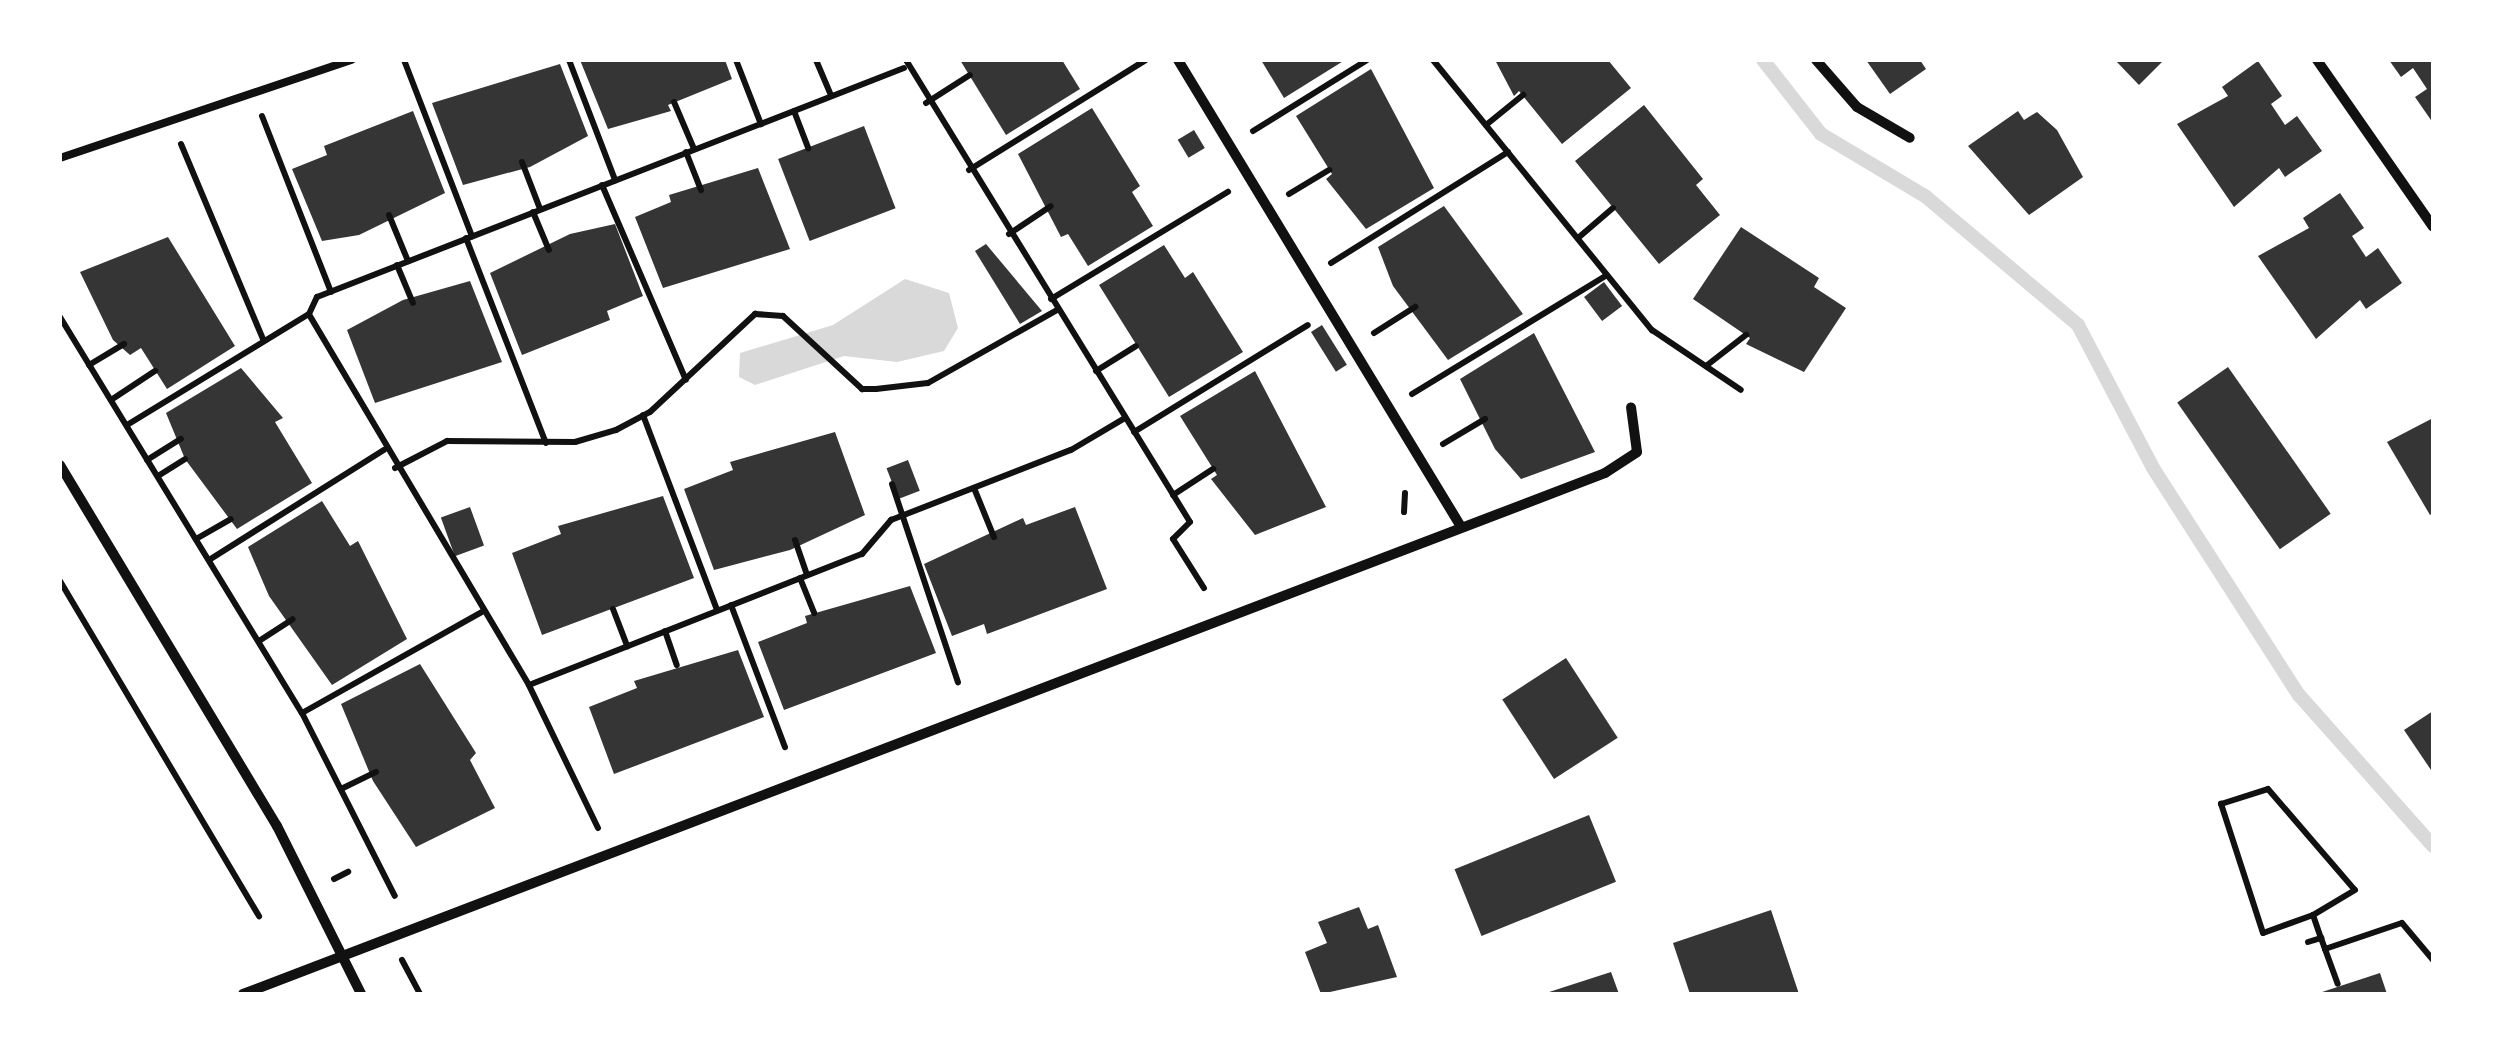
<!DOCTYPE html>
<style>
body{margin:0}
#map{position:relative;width:2493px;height:1054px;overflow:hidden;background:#fff;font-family:"Noto Sans",sans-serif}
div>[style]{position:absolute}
.water>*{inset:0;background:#d9d9d9}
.stream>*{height:14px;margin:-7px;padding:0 7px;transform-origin:7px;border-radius:7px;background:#d9d9d9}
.building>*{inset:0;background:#353535;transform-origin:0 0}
.path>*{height:6px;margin:-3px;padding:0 3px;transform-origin:3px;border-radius:3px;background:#111}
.service>*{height:8px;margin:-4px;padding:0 4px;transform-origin:4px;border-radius:4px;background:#111}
.minor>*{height:10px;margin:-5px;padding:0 5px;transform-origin:5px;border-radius:5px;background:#111}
span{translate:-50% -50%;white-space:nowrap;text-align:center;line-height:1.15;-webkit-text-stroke:10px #fff;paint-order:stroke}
.frame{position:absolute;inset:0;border:62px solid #fff;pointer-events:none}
</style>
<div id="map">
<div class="water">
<div style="clip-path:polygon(905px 279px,949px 293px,958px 328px,944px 351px,897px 362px,844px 356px,755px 385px,739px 377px,740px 353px,833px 325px)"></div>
</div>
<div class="stream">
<div style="left:1763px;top:60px;width:94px;rotate:51.9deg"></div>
<div style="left:1821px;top:134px;width:121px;rotate:30.8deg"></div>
<div style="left:1925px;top:196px;width:200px;rotate:40.1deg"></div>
<div style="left:2078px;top:325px;width:161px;rotate:62.3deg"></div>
<div style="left:2153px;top:468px;width:270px;rotate:57.3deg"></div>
<div style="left:2299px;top:695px;width:202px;rotate:48.4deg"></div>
</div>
<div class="building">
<div style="clip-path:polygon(580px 60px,725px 60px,732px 79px,668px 105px,671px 111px,608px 129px)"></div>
<div style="clip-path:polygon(960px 60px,1062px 60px,1080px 89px,1006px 135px)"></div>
<div style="clip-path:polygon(1261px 60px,1345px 60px,1284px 98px)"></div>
<div style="clip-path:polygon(1495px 60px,1608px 60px,1631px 88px,1562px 144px,1519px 91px,1514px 96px)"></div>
<div style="clip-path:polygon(1866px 60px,1920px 60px,1926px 69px,1890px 94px)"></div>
<div style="clip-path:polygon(2115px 60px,2164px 60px,2139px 85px)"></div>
<div style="clip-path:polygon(2389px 60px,2433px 60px,2433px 123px,2415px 97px,2427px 89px,2413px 68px,2401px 77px)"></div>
<div style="clip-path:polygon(2258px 61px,2282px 96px,2271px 104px,2285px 125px,2297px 116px,2322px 151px,2285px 177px,2279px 168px,2234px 207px,2177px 124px,2228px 96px,2222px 87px)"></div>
<div style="clip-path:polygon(560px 64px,588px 136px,530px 167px,463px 185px,432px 103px)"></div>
<div style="clip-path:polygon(1371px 69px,1434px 188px,1366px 229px,1326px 179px,1332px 174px,1296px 116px)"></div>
<div style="clip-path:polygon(1644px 105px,1703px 179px,1696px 185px,1720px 215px,1659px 264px,1575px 161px)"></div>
<div style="clip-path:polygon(1092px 108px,1140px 186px,1132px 192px,1153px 226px,1088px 266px,1068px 234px,1061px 237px,1018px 154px)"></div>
<div style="clip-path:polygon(413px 111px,445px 193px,359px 235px,322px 241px,292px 169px,327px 155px,324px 146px)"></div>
<div style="clip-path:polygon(2018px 111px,2024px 120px,2037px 112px,2057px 130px,2083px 177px,2029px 215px,1968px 146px)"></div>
<div style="left:864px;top:126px;width:88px;height:92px;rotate:69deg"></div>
<div style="left:1194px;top:130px;width:21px;height:19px;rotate:59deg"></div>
<div style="clip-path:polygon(758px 168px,790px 249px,663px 288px,635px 217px,671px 202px,669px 195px)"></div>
<div style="clip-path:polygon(2340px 193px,2364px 228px,2352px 236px,2366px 257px,2378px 248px,2402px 283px,2366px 309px,2360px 300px,2316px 339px,2258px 256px,2309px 228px,2303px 218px)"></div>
<div style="clip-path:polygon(1444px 206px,1523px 314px,1448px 360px,1393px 286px,1378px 247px)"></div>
<div style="clip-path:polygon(615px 224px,643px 296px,607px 311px,610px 320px,522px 355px,490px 273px,570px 234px)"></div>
<div style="clip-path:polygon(1741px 227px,1819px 278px,1814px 287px,1846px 308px,1804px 372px,1746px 344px,1750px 338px,1693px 299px)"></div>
<div style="clip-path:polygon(168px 237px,235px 346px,167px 389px,141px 348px,130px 355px,113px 340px,80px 272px)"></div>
<div style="clip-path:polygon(986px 244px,1042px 311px,1020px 324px,975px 251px)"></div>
<div style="clip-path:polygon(1164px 245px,1185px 278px,1193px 272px,1243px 352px,1169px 397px,1099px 285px)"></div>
<div style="clip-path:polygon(470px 281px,502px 362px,375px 403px,347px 330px,403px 300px)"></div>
<div style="left:1604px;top:282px;width:30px;height:25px;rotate:53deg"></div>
<div style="left:1322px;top:325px;width:47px;height:13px;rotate:58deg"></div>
<div style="clip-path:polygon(1534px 333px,1595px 452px,1521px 479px,1495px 449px,1460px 379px)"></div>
<div style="left:2228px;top:367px;width:179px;height:62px;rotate:55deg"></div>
<div style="clip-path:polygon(241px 368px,283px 418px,275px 422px,312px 483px,237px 529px,185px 459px,166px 413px)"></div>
<div style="clip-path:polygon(1255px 371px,1326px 507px,1255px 535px,1211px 479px,1217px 475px,1180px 416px)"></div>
<div style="clip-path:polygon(2433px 418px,2433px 513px,2430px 515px,2387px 442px)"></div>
<div style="clip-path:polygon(835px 432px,865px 515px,790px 550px,714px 570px,684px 489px,733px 470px,730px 462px)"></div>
<div style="left:908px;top:460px;width:33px;height:23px;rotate:69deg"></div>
<div style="clip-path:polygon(663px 496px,694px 578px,542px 635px,512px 553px,561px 534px,558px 526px)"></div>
<div style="clip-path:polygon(322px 501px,350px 546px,358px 541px,407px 639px,332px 685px,269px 596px,248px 547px)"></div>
<div style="left:470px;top:507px;width:41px;height:31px;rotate:70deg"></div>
<div style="clip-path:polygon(1075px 507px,1107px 589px,987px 634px,984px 624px,952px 636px,924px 564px,1023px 518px,1026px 525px)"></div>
<div style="clip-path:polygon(910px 586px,936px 653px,784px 710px,758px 642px,807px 623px,805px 616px)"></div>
<div style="clip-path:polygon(738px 650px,764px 717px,614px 774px,589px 707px,637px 688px,634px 681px)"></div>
<div style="left:1566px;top:658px;width:95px;height:76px;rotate:57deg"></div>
<div style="clip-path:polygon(420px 664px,476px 753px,470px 760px,495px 808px,416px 847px,373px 781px,341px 704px)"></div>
<div style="clip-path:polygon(2433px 711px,2433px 773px,2404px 730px)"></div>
<div style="left:1589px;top:815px;width:72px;height:145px;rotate:68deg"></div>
<div style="clip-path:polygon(1359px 907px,1368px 929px,1378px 925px,1397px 977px,1321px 994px,1305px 952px,1327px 943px,1318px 922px)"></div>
<div style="clip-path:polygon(1771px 910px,1799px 994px,1690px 994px,1673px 943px)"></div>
<div style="clip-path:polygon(1611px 972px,1619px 994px,1546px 994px,1546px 993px)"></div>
<div style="clip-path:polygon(2380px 973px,2387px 994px,2319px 994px,2319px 993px)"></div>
</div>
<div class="path">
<div style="left:404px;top:60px;width:189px;rotate:68.9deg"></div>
<div style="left:569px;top:60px;width:129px;rotate:69deg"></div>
<div style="left:736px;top:60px;width:69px;rotate:68.7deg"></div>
<div style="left:816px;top:60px;width:39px;rotate:67deg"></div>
<div style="left:906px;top:60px;width:542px;rotate:58.42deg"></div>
<div style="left:1190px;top:522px;width:24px;rotate:135deg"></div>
<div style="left:1173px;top:539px;width:58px;rotate:57.7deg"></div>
<div style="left:1433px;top:60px;width:348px;rotate:51deg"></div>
<div style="left:1652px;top:330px;width:107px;rotate:34deg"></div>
<div style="left:674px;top:102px;width:51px;rotate:66.9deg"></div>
<div style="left:926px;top:103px;width:52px;rotate:-32.5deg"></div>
<div style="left:794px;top:111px;width:40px;rotate:69deg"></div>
<div style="left:262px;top:116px;width:189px;rotate:68.6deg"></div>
<div style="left:1486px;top:125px;width:48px;rotate:-39deg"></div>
<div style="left:1253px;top:131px;width:134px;rotate:-31.9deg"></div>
<div style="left:181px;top:144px;width:212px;rotate:67.2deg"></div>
<div style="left:686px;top:152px;width:41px;rotate:68.5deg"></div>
<div style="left:522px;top:162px;width:50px;rotate:69deg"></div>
<div style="left:969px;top:170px;width:208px;rotate:-31.9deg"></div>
<div style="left:602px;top:185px;width:212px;rotate:66.7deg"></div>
<div style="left:1289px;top:194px;width:47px;rotate:-31deg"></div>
<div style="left:533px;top:212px;width:41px;rotate:67.2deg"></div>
<div style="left:389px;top:215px;width:50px;rotate:67.6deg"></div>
<div style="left:1009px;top:234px;width:50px;rotate:-33.7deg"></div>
<div style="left:466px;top:238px;width:220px;rotate:68.7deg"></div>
<div style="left:1578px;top:238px;width:46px;rotate:-40.6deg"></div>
<div style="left:1331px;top:263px;width:209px;rotate:-32.1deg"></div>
<div style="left:397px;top:265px;width:41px;rotate:67.2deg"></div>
<div style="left:1051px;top:299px;width:207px;rotate:-31.2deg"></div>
<div style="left:60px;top:317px;width:464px;rotate:58.6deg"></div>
<div style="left:302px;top:713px;width:205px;rotate:63.1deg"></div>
<div style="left:1374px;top:333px;width:49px;rotate:-32.4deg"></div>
<div style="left:89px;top:365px;width:41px;rotate:-31deg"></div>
<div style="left:1706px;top:366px;width:51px;rotate:-37.8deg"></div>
<div style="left:1096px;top:371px;width:47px;rotate:-32deg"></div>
<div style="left:1412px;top:394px;width:228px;rotate:-31.4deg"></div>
<div style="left:111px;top:400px;width:53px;rotate:-33.4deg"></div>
<div style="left:643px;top:415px;width:209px;rotate:69.2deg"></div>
<div style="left:127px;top:425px;width:213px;rotate:-31.4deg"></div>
<div style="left:1134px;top:432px;width:204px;rotate:-31.6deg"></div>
<div style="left:1443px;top:444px;width:49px;rotate:-30.8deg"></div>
<div style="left:147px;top:460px;width:40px;rotate:-32deg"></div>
<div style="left:395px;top:468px;width:59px;rotate:-27.4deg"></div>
<div style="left:447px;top:441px;width:128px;rotate:0.4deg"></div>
<div style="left:575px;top:442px;width:43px;rotate:-16.3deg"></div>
<div style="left:616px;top:430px;width:38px;rotate:-28deg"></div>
<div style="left:650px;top:412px;width:144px;rotate:-43deg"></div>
<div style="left:755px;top:314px;width:28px;rotate:4deg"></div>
<div style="left:783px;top:316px;width:108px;rotate:42.7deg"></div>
<div style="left:862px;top:389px;width:14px"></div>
<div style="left:876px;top:389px;width:52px;rotate:-6.6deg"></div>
<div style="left:928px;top:383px;width:148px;rotate:-29.5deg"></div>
<div style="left:158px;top:476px;width:32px;rotate:-32deg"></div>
<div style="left:892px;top:484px;width:209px;rotate:71.6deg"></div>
<div style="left:974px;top:488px;width:53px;rotate:67.8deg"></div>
<div style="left:1173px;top:495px;width:48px;rotate:-33deg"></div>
<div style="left:1404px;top:512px;width:19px;rotate:-87deg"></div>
<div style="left:196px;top:539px;width:40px;rotate:-29.7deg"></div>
<div style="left:795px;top:540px;width:37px;rotate:71deg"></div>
<div style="left:209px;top:560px;width:207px;rotate:-32.2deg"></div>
<div style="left:800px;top:578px;width:38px;rotate:68deg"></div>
<div style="left:60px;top:581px;width:390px;rotate:59.3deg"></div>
<div style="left:731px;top:605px;width:152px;rotate:69.2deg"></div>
<div style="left:613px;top:609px;width:40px;rotate:69deg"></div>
<div style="left:665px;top:631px;width:36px;rotate:71deg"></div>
<div style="left:259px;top:641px;width:40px;rotate:-32.9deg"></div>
<div style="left:529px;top:685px;width:358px;rotate:-21.5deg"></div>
<div style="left:862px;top:554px;width:45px;rotate:-49.5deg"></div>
<div style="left:891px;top:520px;width:193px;rotate:-21.3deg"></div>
<div style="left:1071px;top:450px;width:63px;rotate:-30.7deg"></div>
<div style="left:302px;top:713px;width:209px;rotate:-29.3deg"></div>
<div style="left:341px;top:789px;width:39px;rotate:-26deg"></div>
<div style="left:598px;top:828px;width:159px;rotate:-115.8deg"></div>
<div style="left:529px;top:685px;width:431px;rotate:-120.7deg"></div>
<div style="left:309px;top:314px;width:19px;rotate:-65deg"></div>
<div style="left:317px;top:297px;width:630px;rotate:-21.31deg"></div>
<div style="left:334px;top:879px;width:16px;rotate:-27deg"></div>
<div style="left:2313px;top:915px;width:53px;rotate:160.2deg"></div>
<div style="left:2263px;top:933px;width:136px;rotate:-108deg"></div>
<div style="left:2221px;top:804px;width:49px;rotate:-17.7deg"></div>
<div style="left:2268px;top:789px;width:133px;rotate:49.3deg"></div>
<div style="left:2355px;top:890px;width:49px;rotate:149.2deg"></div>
<div style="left:2313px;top:915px;width:24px;rotate:71deg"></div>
<div style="left:2308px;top:942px;width:14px;rotate:-17deg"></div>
<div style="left:2321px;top:938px;width:12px;rotate:70deg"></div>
<div style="left:2325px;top:949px;width:81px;rotate:-18.7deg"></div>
<div style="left:2402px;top:923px;width:48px;rotate:50deg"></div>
<div style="left:2325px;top:949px;width:37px;rotate:70deg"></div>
<div style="left:402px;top:960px;width:38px;rotate:62deg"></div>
</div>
<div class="service">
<div style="left:60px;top:158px;width:308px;rotate:-18.6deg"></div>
</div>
<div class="minor">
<div style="left:1178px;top:60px;width:544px;rotate:58.77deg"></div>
<div style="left:1816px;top:60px;width:62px;rotate:48.9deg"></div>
<div style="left:1857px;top:107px;width:61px;rotate:30.3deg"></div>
<div style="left:2317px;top:60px;width:203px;rotate:55.2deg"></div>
<div style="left:60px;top:465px;width:421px;rotate:59deg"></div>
<div style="left:277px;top:826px;width:188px;rotate:63.4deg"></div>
<div style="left:243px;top:994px;width:1458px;rotate:-20.93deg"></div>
<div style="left:1605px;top:473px;width:38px;rotate:-33deg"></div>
<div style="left:1637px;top:452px;width:45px;rotate:-97.6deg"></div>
</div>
<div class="frame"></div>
</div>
